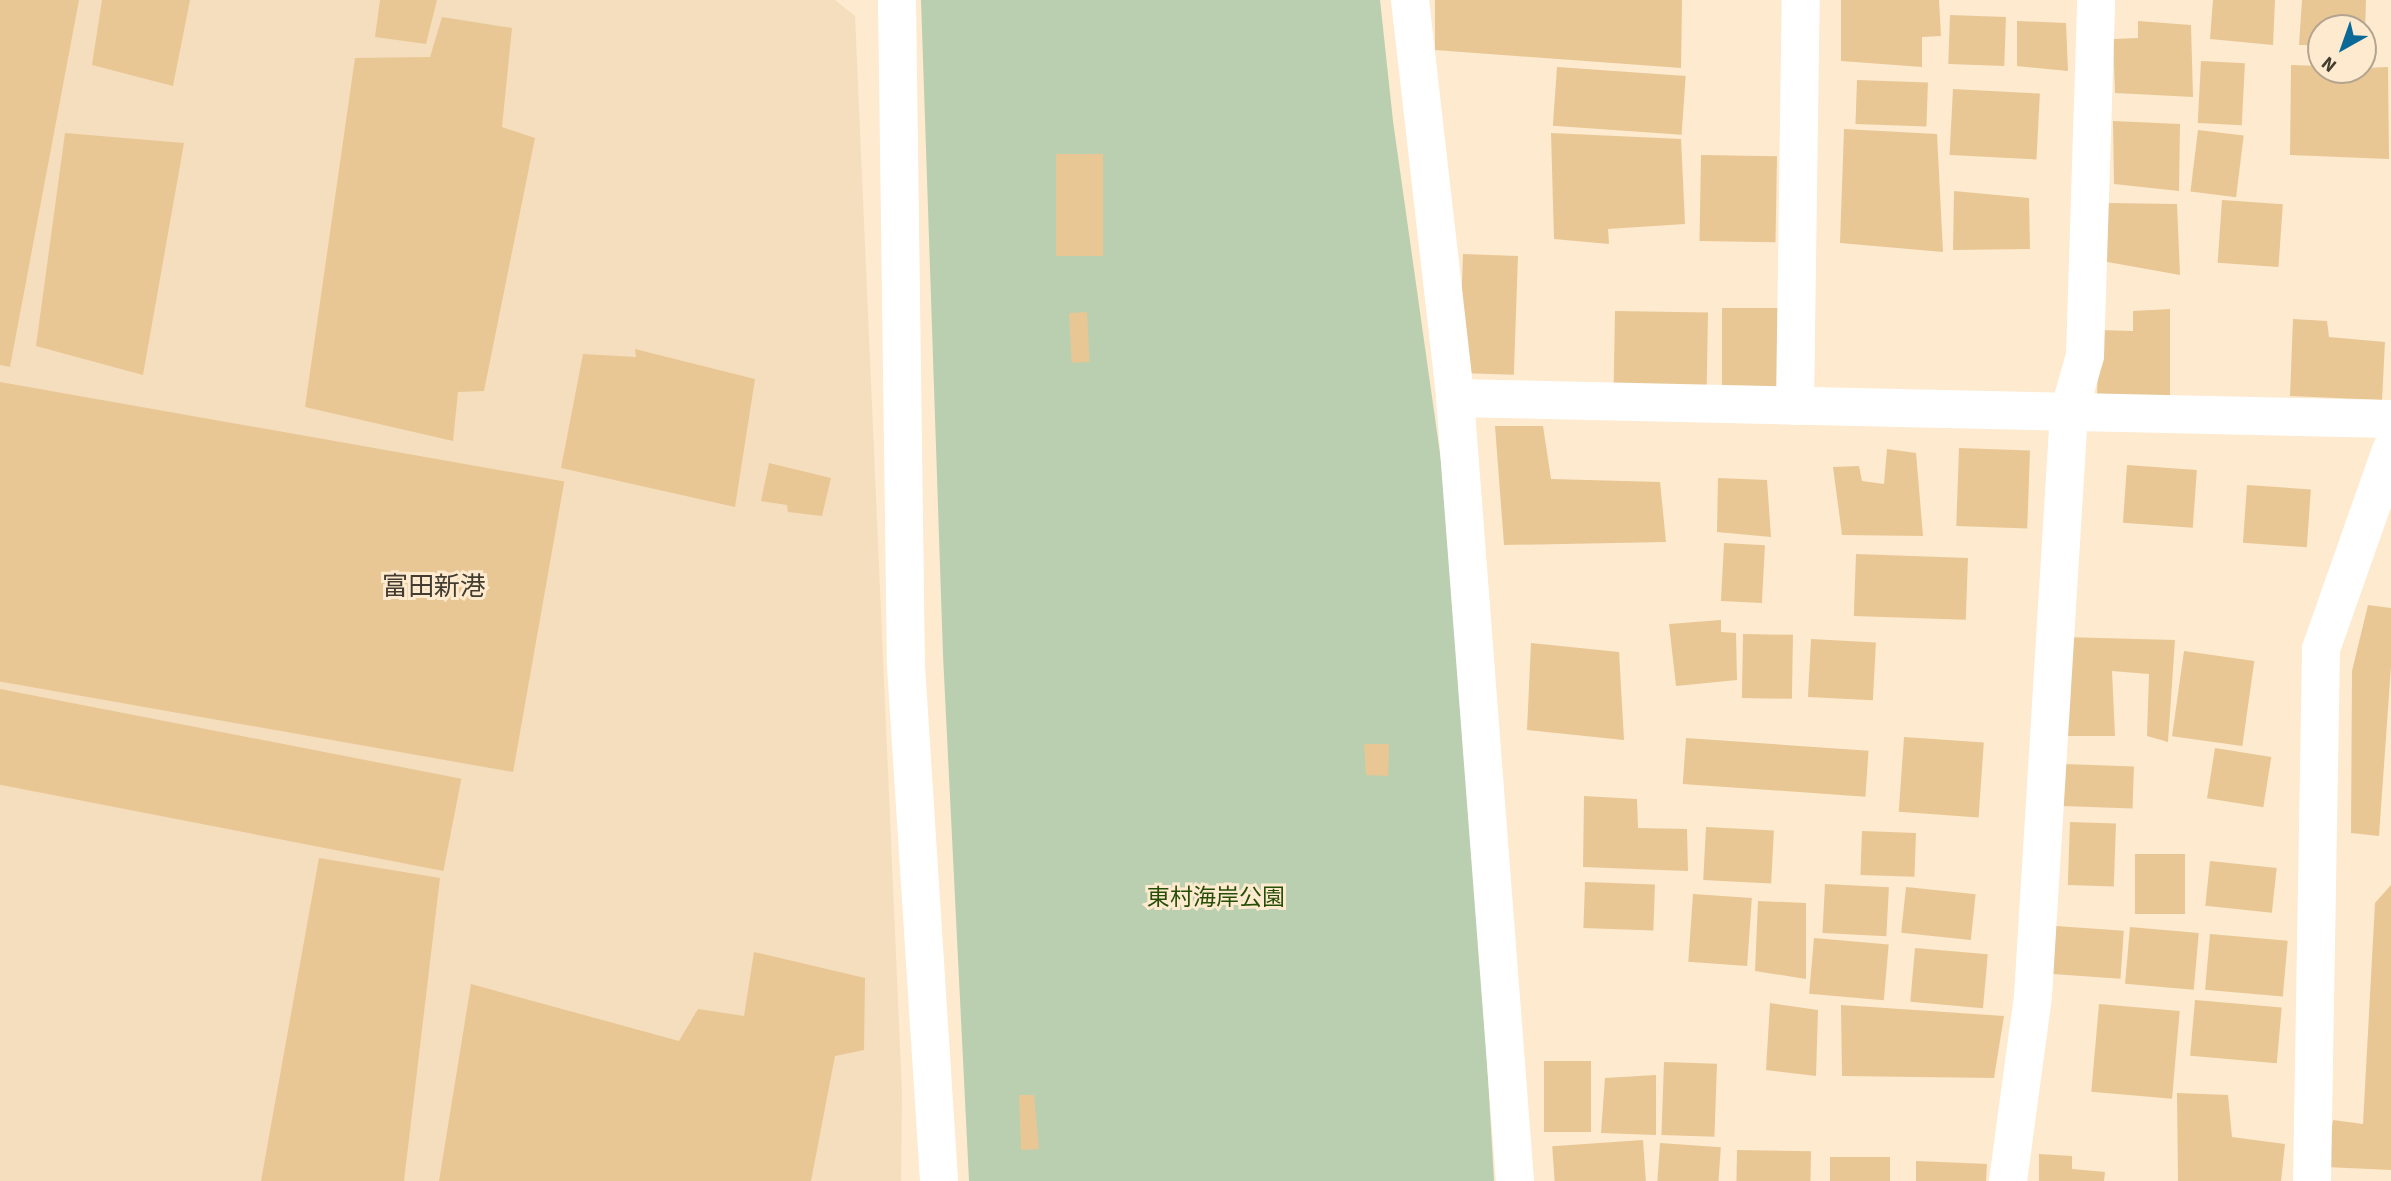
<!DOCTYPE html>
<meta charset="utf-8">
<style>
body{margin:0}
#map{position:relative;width:2391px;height:1181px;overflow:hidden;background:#fdeacf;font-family:"Source Sans 3","Noto Sans JP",sans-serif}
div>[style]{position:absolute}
.built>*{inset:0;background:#f5debd}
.green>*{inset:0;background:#b9cfaf}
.building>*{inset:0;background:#e9c795;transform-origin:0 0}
.street>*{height:38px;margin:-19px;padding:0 19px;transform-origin:19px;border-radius:19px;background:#fff}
.secondary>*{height:38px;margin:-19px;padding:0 19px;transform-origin:19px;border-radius:19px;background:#fff}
span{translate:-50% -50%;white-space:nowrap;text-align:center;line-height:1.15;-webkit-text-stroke:6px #fdeacf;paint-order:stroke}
.park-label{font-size:23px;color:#274e07}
.quarter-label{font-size:26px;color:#433c31}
.north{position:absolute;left:2307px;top:14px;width:70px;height:70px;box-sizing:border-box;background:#fdeacf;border:2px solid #b3a490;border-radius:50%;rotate:220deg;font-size:19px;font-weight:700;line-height:28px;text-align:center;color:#433c31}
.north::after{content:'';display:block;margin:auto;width:24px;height:32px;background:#0b6998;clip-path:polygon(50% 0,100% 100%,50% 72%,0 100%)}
</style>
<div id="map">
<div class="built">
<div style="clip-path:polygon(0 0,835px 0,855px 16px,902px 1093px,901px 1181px,0 1181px)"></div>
</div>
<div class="green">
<div style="clip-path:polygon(921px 0,1380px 0,1393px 121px,1447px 503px,1477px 889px,1494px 1181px,969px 1181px,943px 655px)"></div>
</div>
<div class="building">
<div style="clip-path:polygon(0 0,79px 0,10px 367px,0 365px)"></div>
<div style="clip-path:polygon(102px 0,190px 0,173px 86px,92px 65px)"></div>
<div style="clip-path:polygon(380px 0,437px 0,426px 44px,375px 37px)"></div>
<div style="clip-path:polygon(1435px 0,1682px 0,1681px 68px,1435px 50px)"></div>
<div style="clip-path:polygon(1841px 0,1939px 0,1941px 36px,1922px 37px,1922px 67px,1841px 61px)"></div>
<div style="clip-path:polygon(2213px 0,2275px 0,2273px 45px,2210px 39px)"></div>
<div style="clip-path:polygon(2302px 0,2366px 0,2365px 33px,2363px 28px,2321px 28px,2321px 45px,2299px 45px)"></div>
<div style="left:1950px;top:15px;width:56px;height:49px;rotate:2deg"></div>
<div style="clip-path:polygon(442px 17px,512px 28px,502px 127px,535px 138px,484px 391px,458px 392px,453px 441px,305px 407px,355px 58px,430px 57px)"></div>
<div style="clip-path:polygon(2017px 21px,2066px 23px,2068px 71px,2017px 66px)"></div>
<div style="clip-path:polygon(2138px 21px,2191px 25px,2193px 97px,2115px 93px,2113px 39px,2138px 38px)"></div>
<div style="left:2201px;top:61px;width:44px;height:62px;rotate:3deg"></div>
<div style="clip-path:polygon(2291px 65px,2321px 66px,2321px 70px,2388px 67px,2389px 159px,2290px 155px)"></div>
<div style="left:1557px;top:67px;width:129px;height:59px;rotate:4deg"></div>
<div style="left:1857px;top:80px;width:71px;height:44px;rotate:2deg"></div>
<div style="left:1953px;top:89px;width:87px;height:66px;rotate:3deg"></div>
<div style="clip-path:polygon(2113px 121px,2180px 124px,2179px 191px,2114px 184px)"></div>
<div style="clip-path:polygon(1844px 129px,1937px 134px,1943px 252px,1840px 243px)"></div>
<div style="left:2198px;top:130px;width:46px;height:62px;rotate:7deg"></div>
<div style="clip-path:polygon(65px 133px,184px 143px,143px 375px,36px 346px)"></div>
<div style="clip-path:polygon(1551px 133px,1681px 139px,1685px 224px,1608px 229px,1609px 244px,1554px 239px)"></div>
<div style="left:1056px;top:154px;width:47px;height:102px"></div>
<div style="left:1701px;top:155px;width:76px;height:86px;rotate:1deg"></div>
<div style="clip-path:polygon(1954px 191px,2029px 198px,2030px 249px,1953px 250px)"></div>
<div style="left:2222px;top:200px;width:61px;height:63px;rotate:4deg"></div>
<div style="clip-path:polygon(2106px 203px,2177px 204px,2180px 275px,2102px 261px)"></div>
<div style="left:1463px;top:254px;width:55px;height:119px;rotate:2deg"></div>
<div style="left:1722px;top:308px;width:57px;height:86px"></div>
<div style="clip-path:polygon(2170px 309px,2170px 398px,2097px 397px,2099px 330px,2133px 331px,2133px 311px)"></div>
<div style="left:1615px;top:311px;width:93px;height:80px;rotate:1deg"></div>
<div style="left:1087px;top:312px;width:50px;height:18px;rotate:87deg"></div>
<div style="clip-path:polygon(2293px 319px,2327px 321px,2329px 337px,2385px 342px,2382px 400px,2290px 396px)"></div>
<div style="clip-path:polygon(635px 349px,755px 379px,735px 507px,561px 468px,583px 354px,636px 357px)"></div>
<div style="left:0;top:382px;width:573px;height:295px;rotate:10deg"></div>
<div style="clip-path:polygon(1495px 426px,1543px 426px,1551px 479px,1660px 482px,1666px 542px,1504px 545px)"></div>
<div style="left:1959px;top:448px;width:71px;height:78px;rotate:2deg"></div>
<div style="clip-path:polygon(1887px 449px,1916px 453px,1923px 536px,1842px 535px,1833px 467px,1859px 466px,1862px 481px,1884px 484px)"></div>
<div style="clip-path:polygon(769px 463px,831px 478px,822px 516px,788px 512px,787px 505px,761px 501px)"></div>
<div style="left:2127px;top:465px;width:70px;height:58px;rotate:4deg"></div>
<div style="clip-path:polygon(1718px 478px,1767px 480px,1771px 537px,1717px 532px)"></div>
<div style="left:2247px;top:485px;width:64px;height:58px;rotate:4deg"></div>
<div style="left:1724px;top:543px;width:41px;height:58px;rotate:3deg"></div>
<div style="left:1856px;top:554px;width:112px;height:62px;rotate:2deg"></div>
<div style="clip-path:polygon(2368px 605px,2391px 608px,2391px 666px,2379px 836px,2351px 833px,2352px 671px)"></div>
<div style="clip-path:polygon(1721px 620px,1721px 632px,1736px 633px,1737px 680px,1676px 686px,1669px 624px)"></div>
<div style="left:1743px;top:634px;width:50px;height:64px;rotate:1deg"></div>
<div style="clip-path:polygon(2063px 637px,2175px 640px,2168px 742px,2147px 736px,2149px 674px,2112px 671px,2115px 736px,2064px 736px)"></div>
<div style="left:1811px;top:639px;width:65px;height:58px;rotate:3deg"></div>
<div style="clip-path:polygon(1531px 643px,1619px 652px,1624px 740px,1527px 730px)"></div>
<div style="left:2184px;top:651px;width:71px;height:86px;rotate:8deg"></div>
<div style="left:0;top:689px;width:470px;height:94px;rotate:11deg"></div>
<div style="left:1904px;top:737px;width:80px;height:75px;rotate:4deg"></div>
<div style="left:1686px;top:738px;width:183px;height:46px;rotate:4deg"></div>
<div style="clip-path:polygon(1364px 744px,1389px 744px,1388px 776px,1366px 775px)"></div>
<div style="left:2215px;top:748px;width:57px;height:51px;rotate:9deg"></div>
<div style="left:2064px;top:764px;width:70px;height:42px;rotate:2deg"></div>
<div style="clip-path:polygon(1584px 796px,1637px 799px,1638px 828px,1687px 829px,1688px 871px,1583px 867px)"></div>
<div style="left:2070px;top:822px;width:46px;height:63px;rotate:2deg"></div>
<div style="left:1706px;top:827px;width:68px;height:53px;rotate:3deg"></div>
<div style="left:1862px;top:831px;width:54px;height:44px;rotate:2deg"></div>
<div style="left:2135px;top:854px;width:50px;height:60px"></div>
<div style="clip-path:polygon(319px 858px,440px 878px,404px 1181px,261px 1181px)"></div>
<div style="left:2210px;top:861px;width:67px;height:45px;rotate:6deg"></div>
<div style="left:1585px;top:882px;width:70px;height:46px;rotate:2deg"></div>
<div style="left:1825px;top:884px;width:64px;height:49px;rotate:3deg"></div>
<div style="clip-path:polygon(2391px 885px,2391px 1170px,2326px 1167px,2333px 1120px,2363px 1124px,2375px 903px)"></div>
<div style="left:1906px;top:887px;width:70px;height:46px;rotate:6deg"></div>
<div style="left:1693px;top:894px;width:59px;height:68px;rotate:4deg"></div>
<div style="clip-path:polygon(1758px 901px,1806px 903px,1806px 979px,1755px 971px)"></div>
<div style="left:2056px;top:926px;width:68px;height:48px;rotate:4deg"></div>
<div style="left:2130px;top:927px;width:69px;height:57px;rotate:5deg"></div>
<div style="left:2210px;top:934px;width:78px;height:56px;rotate:5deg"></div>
<div style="left:1814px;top:938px;width:75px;height:56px;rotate:5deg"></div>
<div style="left:1915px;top:948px;width:73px;height:54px;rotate:5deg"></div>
<div style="clip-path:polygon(754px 952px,865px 978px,864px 1050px,835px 1056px,811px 1181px,439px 1181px,471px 984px,679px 1041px,698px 1009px,744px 1016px)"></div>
<div style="left:2195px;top:1000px;width:87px;height:56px;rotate:5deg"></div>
<div style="clip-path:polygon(1770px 1003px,1818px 1010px,1816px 1076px,1766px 1070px)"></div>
<div style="left:2099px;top:1004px;width:81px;height:88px;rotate:5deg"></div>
<div style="clip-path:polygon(1841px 1005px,2004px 1016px,1994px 1078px,1842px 1076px)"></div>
<div style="left:1544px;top:1061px;width:47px;height:71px"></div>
<div style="left:1664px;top:1062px;width:53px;height:73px;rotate:2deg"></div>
<div style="clip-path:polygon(1656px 1075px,1656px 1135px,1601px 1133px,1605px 1078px)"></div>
<div style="clip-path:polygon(2177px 1093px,2228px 1095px,2232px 1137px,2285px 1144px,2281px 1181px,2178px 1181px)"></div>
<div style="clip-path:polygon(1019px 1095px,1034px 1095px,1039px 1149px,1021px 1150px)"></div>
<div style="left:1643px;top:1140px;width:41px;height:91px;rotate:86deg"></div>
<div style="left:1660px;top:1143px;width:61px;height:38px;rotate:4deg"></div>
<div style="left:1737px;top:1150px;width:74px;height:31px;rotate:1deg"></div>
<div style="clip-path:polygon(2039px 1154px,2072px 1156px,2072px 1169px,2105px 1172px,2104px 1181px,2039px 1181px)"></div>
<div style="left:1830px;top:1157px;width:60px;height:24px"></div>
<div style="clip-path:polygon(1916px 1161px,1987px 1164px,1986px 1181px,1916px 1181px)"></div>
</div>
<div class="street">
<div style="left:1410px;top:0;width:401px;rotate:83.5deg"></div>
<div style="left:1455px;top:398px;width:785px;rotate:85.62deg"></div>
<div style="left:1455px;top:398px;width:936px;rotate:1.29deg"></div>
<div style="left:1795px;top:406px;width:406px;rotate:-89.2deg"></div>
<div style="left:2008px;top:1181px;width:187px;rotate:-82.3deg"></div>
<div style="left:2033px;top:996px;width:585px;rotate:-86.47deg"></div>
<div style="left:2069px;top:412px;width:58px;rotate:-74.1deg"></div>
<div style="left:2085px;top:356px;width:356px;rotate:-88.2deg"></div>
<div style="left:2312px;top:1181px;width:532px;rotate:-89.03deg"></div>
<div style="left:2321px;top:649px;width:211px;rotate:-70.6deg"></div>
</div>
<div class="secondary">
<div style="left:897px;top:0;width:666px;rotate:89.23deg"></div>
<div style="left:906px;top:666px;width:516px;rotate:86.33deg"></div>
</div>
<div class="park-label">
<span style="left:1216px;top:898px">東村海岸公園</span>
</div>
<div class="quarter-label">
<span style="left:434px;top:587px">富田新港</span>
</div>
<div class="north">N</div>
</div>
